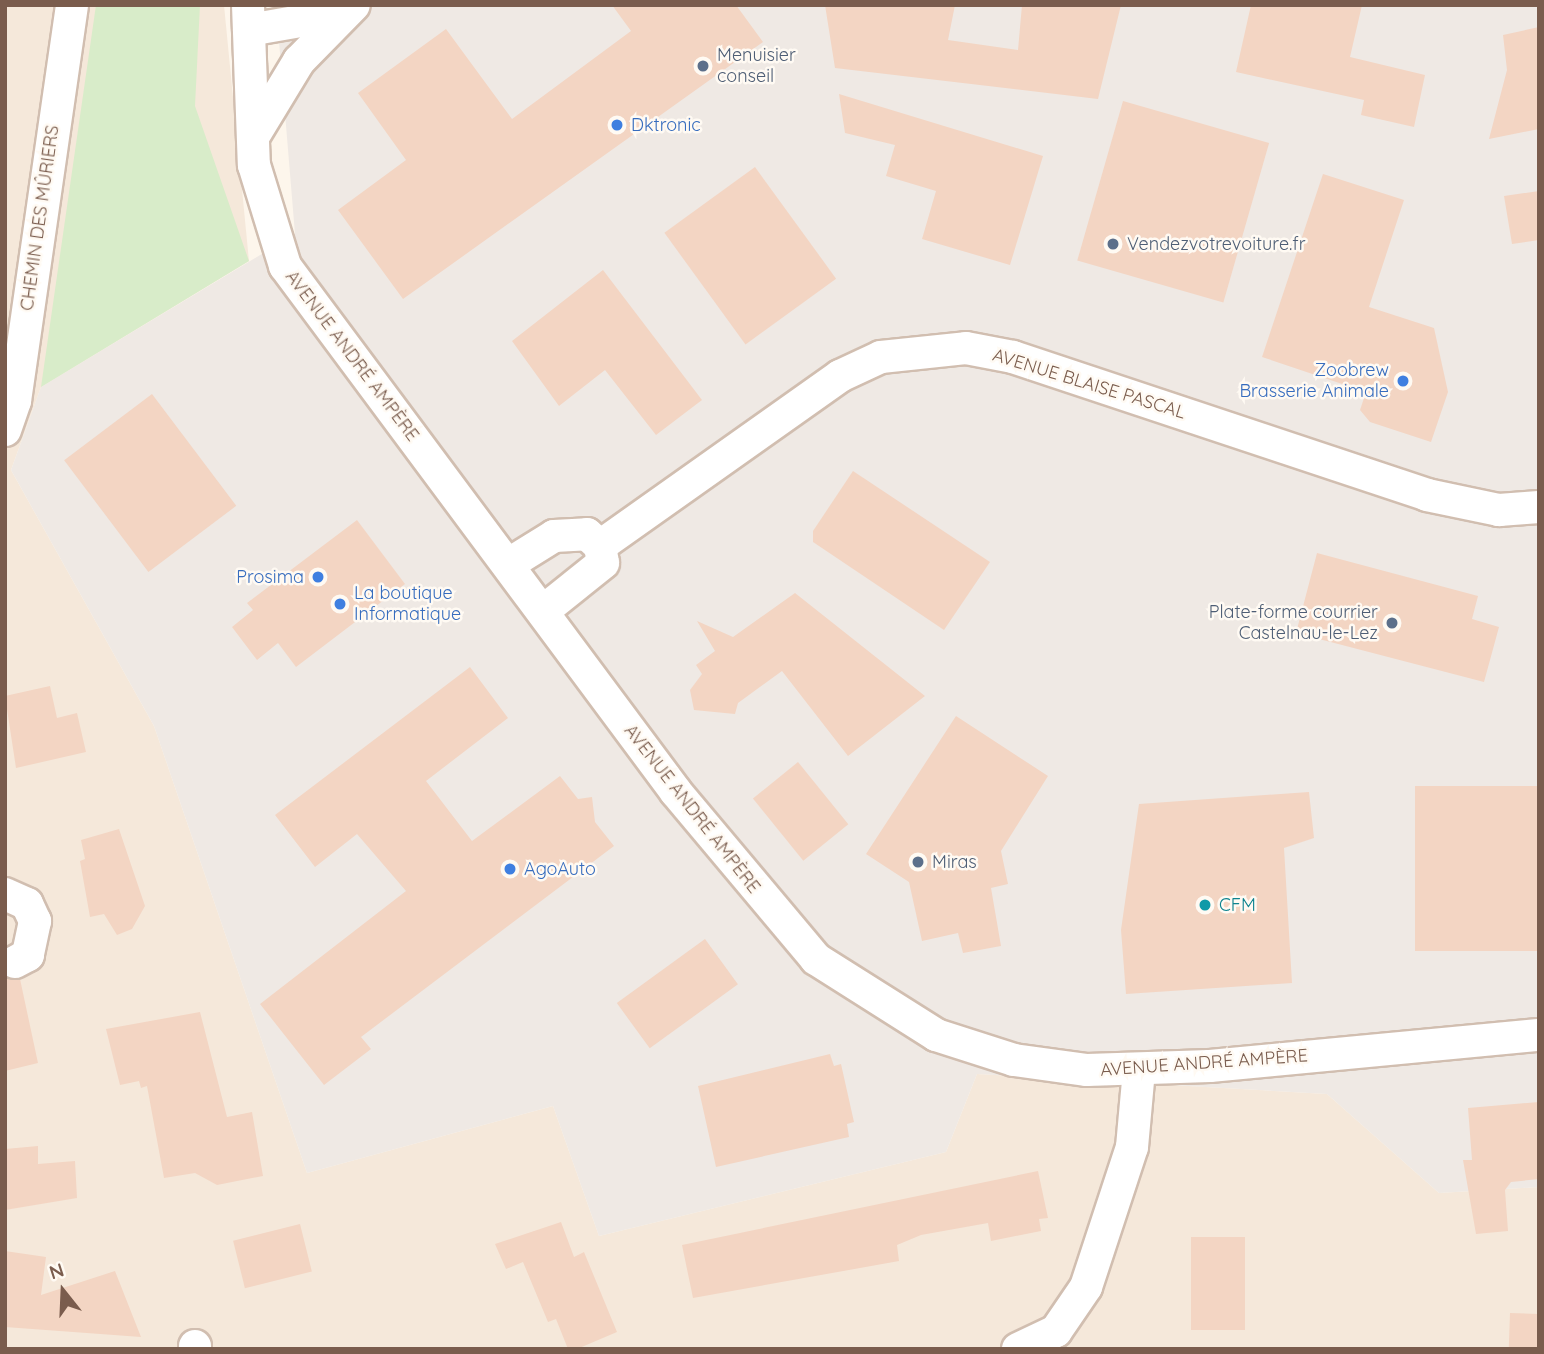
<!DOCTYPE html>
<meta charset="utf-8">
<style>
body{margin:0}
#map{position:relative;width:1544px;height:1354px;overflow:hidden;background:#fdf6ec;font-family:Quicksand,sans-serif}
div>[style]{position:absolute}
.residential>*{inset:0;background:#f5e8da}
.industrial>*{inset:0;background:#efe9e4}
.green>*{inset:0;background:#d8ecc9}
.building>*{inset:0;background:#f3d5c3;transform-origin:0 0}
.roads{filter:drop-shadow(2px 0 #d1beb0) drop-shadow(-2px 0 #d1beb0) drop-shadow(0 2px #d1beb0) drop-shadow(0 -2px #d1beb0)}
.minor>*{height:32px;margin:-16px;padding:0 16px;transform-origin:16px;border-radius:16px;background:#fff}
.dots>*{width:19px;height:19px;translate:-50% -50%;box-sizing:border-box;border:4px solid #fffaf3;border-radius:50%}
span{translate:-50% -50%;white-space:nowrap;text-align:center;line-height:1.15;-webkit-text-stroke:5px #fffaf3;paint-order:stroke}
.service-label{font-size:18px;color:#4e5e75}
.left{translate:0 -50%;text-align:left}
.right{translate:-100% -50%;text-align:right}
.shop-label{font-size:18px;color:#366cbe}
.street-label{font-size:18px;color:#7a5c4d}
.culture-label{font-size:18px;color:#0d838f}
.frame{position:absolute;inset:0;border:7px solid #7a5c4d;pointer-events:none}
.north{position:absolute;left:28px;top:1256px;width:70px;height:70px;-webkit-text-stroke:5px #fffaf3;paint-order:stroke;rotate:342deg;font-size:19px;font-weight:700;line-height:28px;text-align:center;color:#7a5c4d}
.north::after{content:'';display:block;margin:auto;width:24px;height:32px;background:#7a5c4d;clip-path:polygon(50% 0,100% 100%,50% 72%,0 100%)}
</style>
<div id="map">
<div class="residential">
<div style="clip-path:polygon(5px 5px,224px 5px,249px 261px,41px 387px,11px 470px,154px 726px,307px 1173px,553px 1106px,599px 1236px,946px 1152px,977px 1074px,1327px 1094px,1439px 1193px,1539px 1187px,1539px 1349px,5px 1349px)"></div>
</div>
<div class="industrial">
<div style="clip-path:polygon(276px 5px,1539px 5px,1539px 1187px,1439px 1193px,1327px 1094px,977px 1074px,946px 1152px,599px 1236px,553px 1106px,307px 1173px,154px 726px,11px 470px,41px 387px,295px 234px)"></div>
</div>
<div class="green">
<div style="clip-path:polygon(96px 5px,200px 5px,195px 106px,249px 261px,41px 387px)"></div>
</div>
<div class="building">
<div style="clip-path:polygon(612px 5px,736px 5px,763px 42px,403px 299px,338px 210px,406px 160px,358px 93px,446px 29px,512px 119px,631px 31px)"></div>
<div style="clip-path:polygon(825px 5px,955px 5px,948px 40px,1018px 50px,1022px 5px,1121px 5px,1098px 99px,835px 68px)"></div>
<div style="clip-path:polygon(1251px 5px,1362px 5px,1350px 57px,1425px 75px,1414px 127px,1361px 115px,1364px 100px,1236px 72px)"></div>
<div style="clip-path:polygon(1539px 27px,1539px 129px,1489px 139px,1507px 70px,1503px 35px)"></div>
<div style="clip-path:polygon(839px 94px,1043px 156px,1010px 265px,922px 239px,936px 191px,886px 176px,895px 145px,845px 133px)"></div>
<div style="left:1123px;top:101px;width:152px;height:166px;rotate:16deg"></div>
<div style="left:755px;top:167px;width:138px;height:112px;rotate:54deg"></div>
<div style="clip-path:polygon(1323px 174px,1404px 200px,1369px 307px,1434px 328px,1448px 392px,1431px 442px,1370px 422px,1360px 410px,1366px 392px,1262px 357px)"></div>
<div style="clip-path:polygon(1539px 191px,1539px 240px,1512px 244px,1504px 196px)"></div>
<div style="clip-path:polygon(603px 270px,702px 400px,656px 435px,605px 370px,559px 406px,512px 341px)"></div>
<div style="left:152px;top:394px;width:140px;height:110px;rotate:53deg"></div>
<div style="clip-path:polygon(853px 471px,990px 562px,944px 630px,813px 542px,813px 531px)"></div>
<div style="clip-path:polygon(357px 520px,405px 584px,296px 667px,278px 643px,257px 660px,232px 627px,253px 610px,247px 603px)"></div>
<div style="clip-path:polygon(1317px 553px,1478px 596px,1472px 619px,1499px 627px,1484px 682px,1296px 633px)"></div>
<div style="clip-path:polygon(795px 593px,925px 696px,848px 756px,782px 671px,738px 703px,735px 714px,694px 710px,690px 690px,702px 674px,696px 665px,715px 651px,697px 621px,733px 637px)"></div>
<div style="clip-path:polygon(470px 667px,508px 718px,426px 781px,472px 841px,560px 776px,578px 799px,592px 797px,595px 822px,614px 846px,361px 1037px,371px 1049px,324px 1085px,260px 1004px,406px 891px,357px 834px,315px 867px,275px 815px)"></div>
<div style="clip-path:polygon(50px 686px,57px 718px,77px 713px,86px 752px,16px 768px,5px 696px)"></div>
<div style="clip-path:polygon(956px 716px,1048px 776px,1001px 851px,1008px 884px,991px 888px,1001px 946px,963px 953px,958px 933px,922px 941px,909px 882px,866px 854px)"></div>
<div style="left:798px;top:762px;width:80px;height:58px;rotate:51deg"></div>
<div style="left:1539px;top:786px;width:165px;height:124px;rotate:90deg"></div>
<div style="clip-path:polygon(1309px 792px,1314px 838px,1284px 848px,1292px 983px,1126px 994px,1121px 930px,1139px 804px)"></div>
<div style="clip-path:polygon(119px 829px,145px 906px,132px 929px,117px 935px,104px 914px,90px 917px,80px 861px,85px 859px,81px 840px)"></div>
<div style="left:705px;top:939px;width:56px;height:109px;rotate:54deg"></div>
<div style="clip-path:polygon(5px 977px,20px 979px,38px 1063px,5px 1071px)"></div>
<div style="clip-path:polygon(200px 1012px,227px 1117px,252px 1112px,263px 1176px,217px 1185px,195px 1173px,164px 1178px,147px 1086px,141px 1088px,139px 1081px,120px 1085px,106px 1029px)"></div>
<div style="clip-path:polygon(830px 1054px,834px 1066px,841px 1064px,854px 1122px,847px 1124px,849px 1137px,716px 1167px,698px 1086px)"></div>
<div style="clip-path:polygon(1539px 1102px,1539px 1179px,1511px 1182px,1505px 1190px,1508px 1231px,1476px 1234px,1463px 1160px,1472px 1160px,1468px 1108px)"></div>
<div style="clip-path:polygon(38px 1146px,38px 1164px,75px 1161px,77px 1198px,5px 1210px,5px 1149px)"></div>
<div style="clip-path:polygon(1038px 1171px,1048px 1218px,1039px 1219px,1041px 1231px,991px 1241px,988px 1223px,921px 1235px,897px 1245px,899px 1261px,693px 1298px,682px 1245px)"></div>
<div style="clip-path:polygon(561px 1222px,574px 1257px,584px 1252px,617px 1332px,577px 1349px,568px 1349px,556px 1319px,548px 1322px,523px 1262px,506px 1269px,495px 1244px)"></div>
<div style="left:300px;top:1224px;width:49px;height:69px;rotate:76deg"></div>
<div style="left:1191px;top:1237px;width:54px;height:93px"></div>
<div style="clip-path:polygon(5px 1251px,46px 1257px,41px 1295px,115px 1271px,141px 1337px,5px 1327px)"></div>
<div style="left:1510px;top:1313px;width:29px;height:36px;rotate:2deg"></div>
</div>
<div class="roads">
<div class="minor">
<div style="left:248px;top:5px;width:160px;rotate:87.9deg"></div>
<div style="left:254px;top:165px;width:106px;rotate:72.9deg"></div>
<div style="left:285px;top:266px;width:655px;rotate:53.37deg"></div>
<div style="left:676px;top:792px;width:218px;rotate:50deg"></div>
<div style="left:816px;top:959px;width:142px;rotate:32.3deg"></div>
<div style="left:936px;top:1035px;width:82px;rotate:17.8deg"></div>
<div style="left:1014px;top:1060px;width:74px;rotate:7.8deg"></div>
<div style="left:1087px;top:1070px;width:123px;rotate:-1.9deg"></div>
<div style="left:1210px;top:1066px;width:330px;rotate:-5.4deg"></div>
<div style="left:249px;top:30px;width:93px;rotate:-9.9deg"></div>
<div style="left:253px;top:137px;width:89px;rotate:-58.8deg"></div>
<div style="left:299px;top:61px;width:78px;rotate:-45.5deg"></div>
<div style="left:5px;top:430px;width:31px;rotate:-71deg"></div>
<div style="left:15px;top:401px;width:400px;rotate:-81.8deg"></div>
<div style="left:600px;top:546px;width:294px;rotate:-35.3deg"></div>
<div style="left:840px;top:376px;width:45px;rotate:-24.9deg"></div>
<div style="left:881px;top:357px;width:85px;rotate:-6deg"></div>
<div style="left:966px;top:348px;width:48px;rotate:10.8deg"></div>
<div style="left:1013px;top:357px;width:436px;rotate:18.4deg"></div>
<div style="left:1427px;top:495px;width:74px;rotate:11.8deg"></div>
<div style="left:1499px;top:510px;width:40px;rotate:-4.3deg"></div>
<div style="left:509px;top:564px;width:53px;rotate:-31.9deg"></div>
<div style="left:554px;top:536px;width:33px;rotate:-3deg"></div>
<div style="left:587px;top:534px;width:18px;rotate:43deg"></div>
<div style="left:600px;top:546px;width:17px;rotate:80deg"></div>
<div style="left:603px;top:563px;width:77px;rotate:141.3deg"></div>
<div style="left:5px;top:894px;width:24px;rotate:24deg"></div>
<div style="left:27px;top:904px;width:19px;rotate:65deg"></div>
<div style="left:35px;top:921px;width:35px;rotate:102deg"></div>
<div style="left:28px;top:955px;width:15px;rotate:152deg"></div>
<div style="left:195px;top:1346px;width:3px;rotate:90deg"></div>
<div style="left:1018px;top:1349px;width:42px;rotate:-25.3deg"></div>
<div style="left:1056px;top:1331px;width:53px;rotate:-55.7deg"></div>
<div style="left:1086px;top:1287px;width:147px;rotate:-71.8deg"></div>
<div style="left:1132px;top:1147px;width:77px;rotate:-84.8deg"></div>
</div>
</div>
<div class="dots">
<div style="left:703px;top:66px;background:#5c6f8a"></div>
<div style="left:617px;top:125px;background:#3f7fe0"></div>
<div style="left:1113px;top:244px;background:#5c6f8a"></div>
<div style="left:1403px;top:381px;background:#3f7fe0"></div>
<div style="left:318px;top:577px;background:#3f7fe0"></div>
<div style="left:340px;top:604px;background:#3f7fe0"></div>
<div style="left:1392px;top:623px;background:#5c6f8a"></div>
<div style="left:918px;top:862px;background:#5c6f8a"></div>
<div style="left:510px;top:869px;background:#3f7fe0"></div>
<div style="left:1205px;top:905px;background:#0f9aa8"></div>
</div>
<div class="service-label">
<span class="left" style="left:717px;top:66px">Menuisier<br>conseil</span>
<span class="left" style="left:1127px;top:244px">Vendezvotrevoiture.fr</span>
<span class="right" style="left:1378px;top:623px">Plate-forme courrier<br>Castelnau-le-Lez</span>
<span class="left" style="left:932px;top:862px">Miras</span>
</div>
<div class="shop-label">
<span class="left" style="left:631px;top:125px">Dktronic</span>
<span class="right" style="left:1389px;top:381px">Zoobrew<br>Brasserie Animale</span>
<span class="right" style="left:304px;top:577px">Prosima</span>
<span class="left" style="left:354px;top:604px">La boutique<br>Informatique</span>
<span class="left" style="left:524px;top:869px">AgoAuto</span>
</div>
<div class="street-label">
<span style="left:40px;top:218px;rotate:-82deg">CHEMIN DES MÛRIERS</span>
<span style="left:352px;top:356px;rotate:53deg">AVENUE ANDRÉ AMPÈRE</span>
<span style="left:1089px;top:384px;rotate:17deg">AVENUE BLAISE PASCAL</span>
<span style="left:692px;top:809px;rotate:52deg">AVENUE ANDRÉ AMPÈRE</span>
<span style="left:1204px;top:1063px;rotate:-4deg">AVENUE ANDRÉ AMPÈRE</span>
</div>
<div class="culture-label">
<span class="left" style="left:1219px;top:905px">CFM</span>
</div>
<div class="frame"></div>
<div class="north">N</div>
</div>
